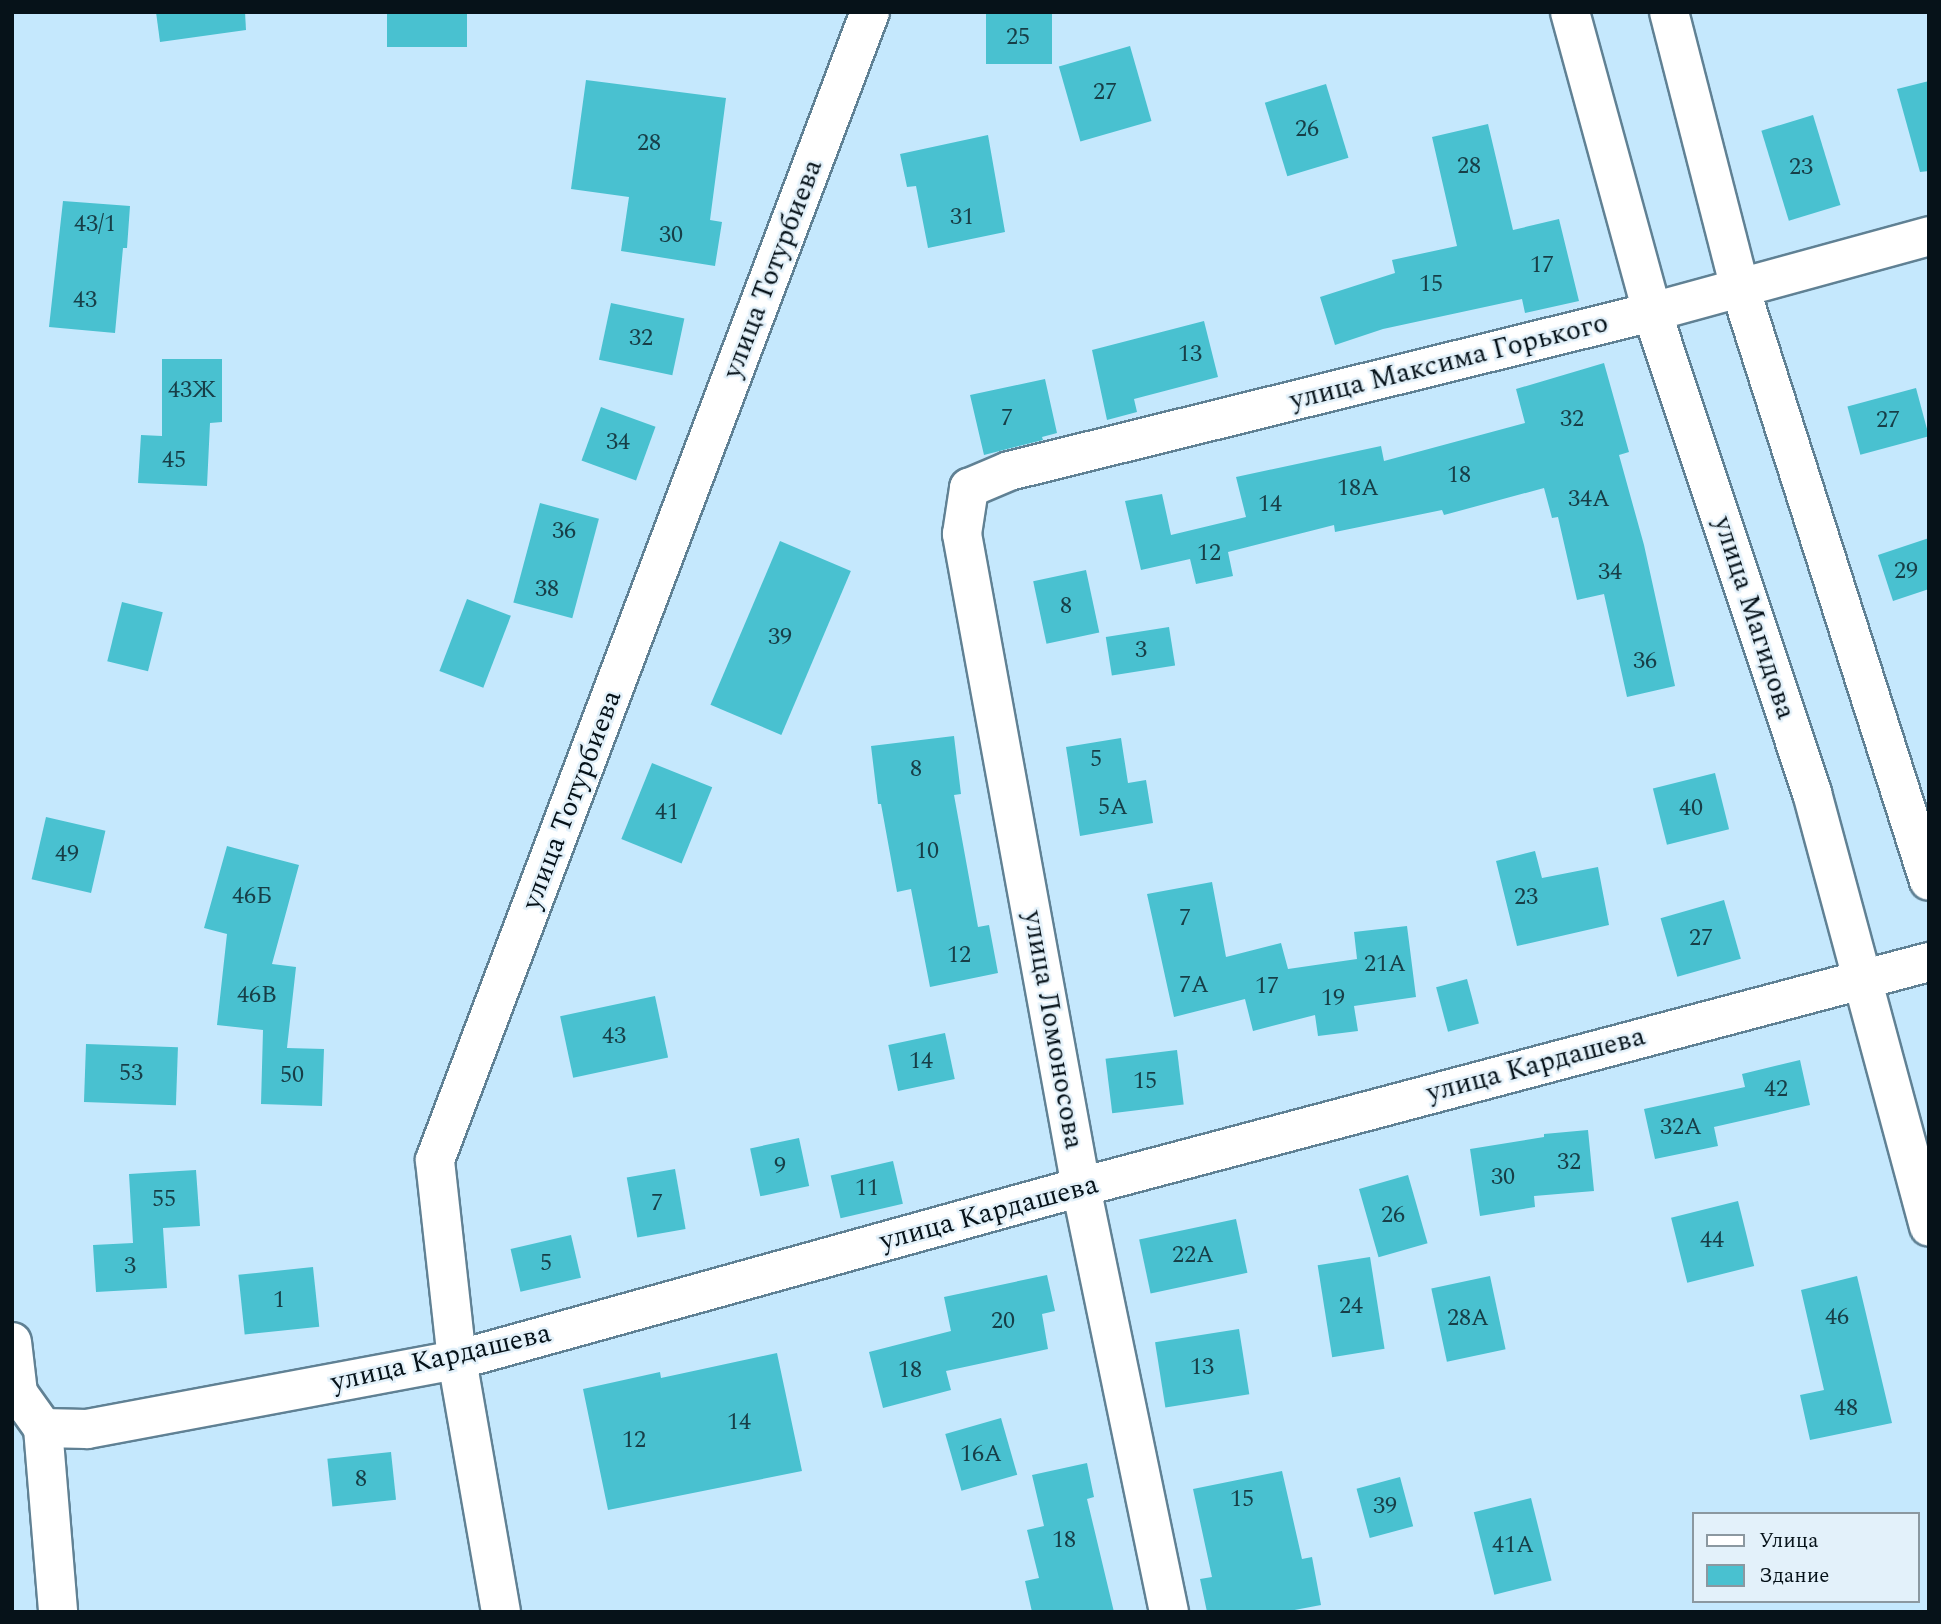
<!DOCTYPE html>
<meta charset="utf-8">
<style>
body{margin:0}
#map{position:relative;width:1941px;height:1624px;overflow:hidden;background:#c5e8fd;font-family:Spectral,serif}
div>[style]{position:absolute}
.building>*{inset:0;background:#49c1d0;transform-origin:0 0}
.roads{filter:drop-shadow(2px 0 #608194) drop-shadow(-2px 0 #608194) drop-shadow(0 2px #608194) drop-shadow(0 -2px #608194)}
.street>*{height:38px;margin:-19px;padding:0 19px;transform-origin:19px;border-radius:19px;background:#fff}
.secondary>*{height:38px;margin:-19px;padding:0 19px;transform-origin:19px;border-radius:19px;background:#fff}
span{translate:-50% -50%;white-space:nowrap;text-align:center;line-height:1.15;-webkit-text-stroke:5px #e3f1fa;paint-order:stroke}
.number-label{font-size:24px;color:#173e47}
.number-label span{-webkit-text-stroke-width:0}
.street-label{font-size:28px;color:#061219}
.frame{position:absolute;inset:0;border:14px solid #061219;pointer-events:none}
.legend{position:absolute;left:1692px;top:1512px;width:228px;height:91px;box-sizing:border-box;background:#e3f1fa;border:2px solid #8b98a0;margin:0;padding:9px 12px;list-style:none;font-size:21px;color:#061219}
.legend li{display:flex;align-items:center;gap:14px;height:35px}
.legend b{width:35px;border:2px solid #8b98a0}
</style>
<div id="map">
<div class="building">
<div style="clip-path:polygon(156px 12px,245px 12px,246px 30px,160px 42px)"></div>
<div style="left:387px;top:12px;width:80px;height:35px"></div>
<div style="left:986px;top:12px;width:66px;height:52px"></div>
<div style="left:1130px;top:46px;width:78px;height:74px;rotate:74deg"></div>
<div style="clip-path:polygon(586px 80px,726px 98px,710px 220px,722px 222px,715px 266px,621px 251px,629px 197px,571px 189px)"></div>
<div style="clip-path:polygon(1929px 81px,1929px 171px,1920px 172px,1897px 89px)"></div>
<div style="left:1326px;top:84px;width:77px;height:64px;rotate:73deg"></div>
<div style="left:1813px;top:115px;width:94px;height:54px;rotate:73deg"></div>
<div style="clip-path:polygon(1488px 124px,1513px 230px,1559px 219px,1579px 301px,1525px 313px,1522px 299px,1383px 329px,1335px 345px,1320px 297px,1395px 273px,1392px 260px,1457px 246px,1432px 137px)"></div>
<div style="clip-path:polygon(988px 135px,1005px 232px,928px 248px,916px 186px,907px 187px,900px 154px)"></div>
<div style="clip-path:polygon(63px 201px,130px 206px,127px 248px,123px 248px,115px 333px,49px 327px)"></div>
<div style="left:611px;top:303px;width:75px;height:58px;rotate:12deg"></div>
<div style="clip-path:polygon(1204px 321px,1218px 377px,1134px 399px,1137px 412px,1107px 420px,1092px 350px)"></div>
<div style="clip-path:polygon(162px 359px,222px 359px,222px 422px,210px 423px,207px 486px,138px 483px,141px 435px,162px 436px)"></div>
<div style="clip-path:polygon(1604px 363px,1629px 452px,1619px 455px,1644px 545px,1675px 686px,1627px 697px,1604px 594px,1577px 600px,1558px 517px,1552px 518px,1544px 488px,1444px 515px,1442px 510px,1335px 532px,1334px 525px,1228px 552px,1233px 576px,1196px 584px,1190px 559px,1141px 570px,1125px 501px,1162px 494px,1171px 535px,1246px 517px,1236px 477px,1381px 446px,1384px 461px,1525px 423px,1516px 389px)"></div>
<div style="clip-path:polygon(1045px 379px,1057px 433px,1042px 437px,1043px 440px,984px 455px,970px 395px)"></div>
<div style="left:1916px;top:388px;width:50px;height:71px;rotate:75deg"></div>
<div style="left:601px;top:407px;width:58px;height:57px;rotate:20deg"></div>
<div style="left:540px;top:503px;width:61px;height:103px;rotate:15deg"></div>
<div style="clip-path:polygon(1929px 538px,1929px 589px,1893px 601px,1878px 555px)"></div>
<div style="left:780px;top:541px;width:77px;height:178px;rotate:23deg"></div>
<div style="left:1086px;top:570px;width:64px;height:54px;rotate:78deg"></div>
<div style="left:467px;top:599px;width:47px;height:77px;rotate:21deg"></div>
<div style="left:122px;top:602px;width:42px;height:61px;rotate:14deg"></div>
<div style="left:1169px;top:627px;width:39px;height:64px;rotate:81deg"></div>
<div style="clip-path:polygon(954px 736px,961px 794px,954px 795px,978px 927px,989px 925px,998px 973px,930px 987px,911px 889px,897px 892px,881px 804px,878px 804px,871px 746px)"></div>
<div style="clip-path:polygon(1121px 738px,1128px 783px,1146px 780px,1153px 823px,1080px 836px,1066px 747px)"></div>
<div style="left:652px;top:763px;width:65px;height:82px;rotate:22deg"></div>
<div style="left:1715px;top:773px;width:58px;height:64px;rotate:76deg"></div>
<div style="left:46px;top:817px;width:61px;height:64px;rotate:13deg"></div>
<div style="clip-path:polygon(227px 846px,299px 865px,272px 964px,296px 967px,287px 1048px,324px 1049px,322px 1106px,261px 1104px,263px 1030px,217px 1025px,227px 934px,204px 928px)"></div>
<div style="clip-path:polygon(1535px 851px,1542px 878px,1598px 867px,1609px 925px,1517px 946px,1496px 861px)"></div>
<div style="clip-path:polygon(1212px 882px,1226px 957px,1281px 943px,1288px 969px,1357px 959px,1354px 932px,1407px 926px,1416px 997px,1354px 1006px,1358px 1031px,1318px 1036px,1315px 1015px,1253px 1031px,1245px 999px,1174px 1017px,1147px 894px)"></div>
<div style="left:1724px;top:900px;width:61px;height:66px;rotate:74deg"></div>
<div style="left:1467px;top:979px;width:46px;height:32px;rotate:75deg"></div>
<div style="left:655px;top:996px;width:63px;height:97px;rotate:78deg"></div>
<div style="left:945px;top:1033px;width:47px;height:58px;rotate:78deg"></div>
<div style="left:86px;top:1044px;width:92px;height:58px;rotate:2deg"></div>
<div style="left:1177px;top:1050px;width:55px;height:72px;rotate:83deg"></div>
<div style="clip-path:polygon(1800px 1060px,1810px 1105px,1714px 1127px,1718px 1146px,1655px 1159px,1644px 1109px,1745px 1087px,1742px 1074px)"></div>
<div style="clip-path:polygon(1588px 1130px,1594px 1191px,1534px 1196px,1535px 1207px,1480px 1216px,1470px 1149px,1544px 1137px,1544px 1134px)"></div>
<div style="left:799px;top:1138px;width:49px;height:50px;rotate:78deg"></div>
<div style="left:893px;top:1161px;width:44px;height:64px;rotate:77deg"></div>
<div style="left:675px;top:1169px;width:61px;height:49px;rotate:80deg"></div>
<div style="clip-path:polygon(196px 1170px,200px 1226px,163px 1228px,167px 1288px,96px 1292px,93px 1245px,133px 1243px,129px 1174px)"></div>
<div style="left:1408px;top:1175px;width:71px;height:51px;rotate:74deg"></div>
<div style="left:1738px;top:1201px;width:67px;height:69px;rotate:76deg"></div>
<div style="left:1236px;top:1219px;width:55px;height:99px;rotate:78deg"></div>
<div style="left:571px;top:1235px;width:44px;height:62px;rotate:77deg"></div>
<div style="left:1370px;top:1257px;width:93px;height:53px;rotate:81deg"></div>
<div style="left:313px;top:1267px;width:60px;height:75px;rotate:84deg"></div>
<div style="clip-path:polygon(1047px 1275px,1055px 1311px,1042px 1314px,1048px 1349px,946px 1371px,951px 1390px,883px 1408px,869px 1352px,951px 1331px,944px 1297px)"></div>
<div style="left:1490px;top:1276px;width:75px;height:60px;rotate:78deg"></div>
<div style="clip-path:polygon(1857px 1276px,1892px 1423px,1810px 1440px,1800px 1395px,1824px 1390px,1801px 1290px)"></div>
<div style="left:1239px;top:1329px;width:66px;height:85px;rotate:81deg"></div>
<div style="clip-path:polygon(777px 1353px,802px 1471px,608px 1510px,583px 1389px,660px 1372px,661px 1378px)"></div>
<div style="left:1001px;top:1418px;width:59px;height:58px;rotate:74deg"></div>
<div style="left:391px;top:1452px;width:48px;height:64px;rotate:84deg"></div>
<div style="clip-path:polygon(1087px 1463px,1094px 1497px,1087px 1499px,1114px 1612px,1032px 1612px,1025px 1581px,1039px 1578px,1027px 1530px,1044px 1526px,1032px 1475px)"></div>
<div style="clip-path:polygon(1282px 1471px,1302px 1559px,1312px 1557px,1321px 1605px,1284px 1612px,1207px 1612px,1200px 1579px,1212px 1577px,1193px 1489px)"></div>
<div style="left:1400px;top:1477px;width:51px;height:45px;rotate:75deg"></div>
<div style="left:1531px;top:1498px;width:85px;height:59px;rotate:76deg"></div>
</div>
<div class="roads">
<div class="street">
<div style="left:12px;top:1342px;width:51px;rotate:83.3deg"></div>
<div style="left:18px;top:1393px;width:43px;rotate:54.5deg"></div>
<div style="left:43px;top:1428px;width:185px;rotate:85.3deg"></div>
<div style="left:43px;top:1428px;width:44px;rotate:1.3deg"></div>
<div style="left:87px;top:1429px;width:376px;rotate:-10.6deg"></div>
<div style="left:457px;top:1360px;width:648px;rotate:-15.5deg"></div>
<div style="left:1081px;top:1187px;width:877px;rotate:-14.86deg"></div>
<div style="left:501px;top:1612px;width:256px;rotate:-99.9deg"></div>
<div style="left:457px;top:1360px;width:201px;rotate:-96.3deg"></div>
<div style="left:435px;top:1160px;width:1228px;rotate:-69.25deg"></div>
<div style="left:1169px;top:1612px;width:434px;rotate:-101.7deg"></div>
<div style="left:1081px;top:1187px;width:664px;rotate:-100.33deg"></div>
<div style="left:962px;top:534px;width:47px;rotate:-81.3deg"></div>
<div style="left:969px;top:488px;width:43px;rotate:-23deg"></div>
<div style="left:1009px;top:471px;width:662px;rotate:-13.89deg"></div>
<div style="left:1652px;top:312px;width:287px;rotate:-15.3deg"></div>
</div>
<div class="secondary">
<div style="left:1570px;top:12px;width:311px;rotate:74.7deg"></div>
<div style="left:1652px;top:312px;width:507px;rotate:71.6deg"></div>
<div style="left:1812px;top:793px;width:449px;rotate:74.9deg"></div>
<div style="left:1669px;top:12px;width:285px;rotate:75.6deg"></div>
<div style="left:1740px;top:288px;width:622px;rotate:72.32deg"></div>
</div>
</div>
<div class="number-label">
<span style="left:1018px;top:38px">25</span>
<span style="left:1105px;top:93px">27</span>
<span style="left:1307px;top:130px">26</span>
<span style="left:649px;top:144px">28</span>
<span style="left:1469px;top:167px">28</span>
<span style="left:1801px;top:168px">23</span>
<span style="left:962px;top:218px">31</span>
<span style="left:95px;top:225px">43/1</span>
<span style="left:671px;top:236px">30</span>
<span style="left:1542px;top:266px">17</span>
<span style="left:1431px;top:285px">15</span>
<span style="left:85px;top:301px">43</span>
<span style="left:641px;top:339px">32</span>
<span style="left:1190px;top:355px">13</span>
<span style="left:192px;top:391px">43Ж</span>
<span style="left:1007px;top:419px">7</span>
<span style="left:1572px;top:420px">32</span>
<span style="left:1888px;top:421px">27</span>
<span style="left:618px;top:443px">34</span>
<span style="left:174px;top:461px">45</span>
<span style="left:1459px;top:476px">18</span>
<span style="left:1358px;top:489px">18А</span>
<span style="left:1589px;top:500px">34А</span>
<span style="left:1270px;top:505px">14</span>
<span style="left:564px;top:532px">36</span>
<span style="left:1209px;top:554px">12</span>
<span style="left:1906px;top:572px">29</span>
<span style="left:1610px;top:573px">34</span>
<span style="left:547px;top:590px">38</span>
<span style="left:1066px;top:607px">8</span>
<span style="left:780px;top:638px">39</span>
<span style="left:1141px;top:651px">3</span>
<span style="left:1645px;top:662px">36</span>
<span style="left:1096px;top:760px">5</span>
<span style="left:916px;top:770px">8</span>
<span style="left:1113px;top:808px">5А</span>
<span style="left:1691px;top:809px">40</span>
<span style="left:667px;top:813px">41</span>
<span style="left:927px;top:852px">10</span>
<span style="left:67px;top:855px">49</span>
<span style="left:252px;top:897px">46Б</span>
<span style="left:1526px;top:898px">23</span>
<span style="left:1185px;top:919px">7</span>
<span style="left:1701px;top:939px">27</span>
<span style="left:959px;top:956px">12</span>
<span style="left:1385px;top:965px">21А</span>
<span style="left:1194px;top:986px">7А</span>
<span style="left:1267px;top:987px">17</span>
<span style="left:257px;top:996px">46В</span>
<span style="left:1333px;top:999px">19</span>
<span style="left:614px;top:1037px">43</span>
<span style="left:921px;top:1062px">14</span>
<span style="left:131px;top:1074px">53</span>
<span style="left:292px;top:1076px">50</span>
<span style="left:1145px;top:1082px">15</span>
<span style="left:1776px;top:1090px">42</span>
<span style="left:1681px;top:1128px">32А</span>
<span style="left:1569px;top:1163px">32</span>
<span style="left:780px;top:1167px">9</span>
<span style="left:1503px;top:1178px">30</span>
<span style="left:867px;top:1189px">11</span>
<span style="left:164px;top:1200px">55</span>
<span style="left:657px;top:1204px">7</span>
<span style="left:1393px;top:1216px">26</span>
<span style="left:1712px;top:1241px">44</span>
<span style="left:1193px;top:1256px">22А</span>
<span style="left:546px;top:1264px">5</span>
<span style="left:130px;top:1267px">3</span>
<span style="left:279px;top:1301px">1</span>
<span style="left:1351px;top:1307px">24</span>
<span style="left:1837px;top:1318px">46</span>
<span style="left:1468px;top:1319px">28А</span>
<span style="left:1003px;top:1322px">20</span>
<span style="left:1202px;top:1368px">13</span>
<span style="left:910px;top:1371px">18</span>
<span style="left:1846px;top:1409px">48</span>
<span style="left:739px;top:1423px">14</span>
<span style="left:634px;top:1441px">12</span>
<span style="left:981px;top:1455px">16А</span>
<span style="left:361px;top:1480px">8</span>
<span style="left:1242px;top:1500px">15</span>
<span style="left:1385px;top:1507px">39</span>
<span style="left:1064px;top:1541px">18</span>
<span style="left:1513px;top:1546px">41А</span>
</div>
<div class="street-label">
<span style="left:773px;top:269px;rotate:-69deg">улица Тотурбиева</span>
<span style="left:1449px;top:362px;rotate:-14deg">улица Максима Горького</span>
<span style="left:1754px;top:618px;rotate:72deg">улица Магидова</span>
<span style="left:572px;top:800px;rotate:-69deg">улица Тотурбиева</span>
<span style="left:1053px;top:1030px;rotate:80deg">улица Ломоносова</span>
<span style="left:1536px;top:1065px;rotate:-15deg">улица Кардашева</span>
<span style="left:989px;top:1213px;rotate:-15deg">улица Кардашева</span>
<span style="left:441px;top:1358px;rotate:-13deg">улица Кардашева</span>
</div>
<div class="frame"></div>
<ul class="legend">
<li><b style="height:9px;background:#fff"></b>Улица</li>
<li><b style="height:19px;background:#49c1d0"></b>Здание</li>
</ul>
</div>
